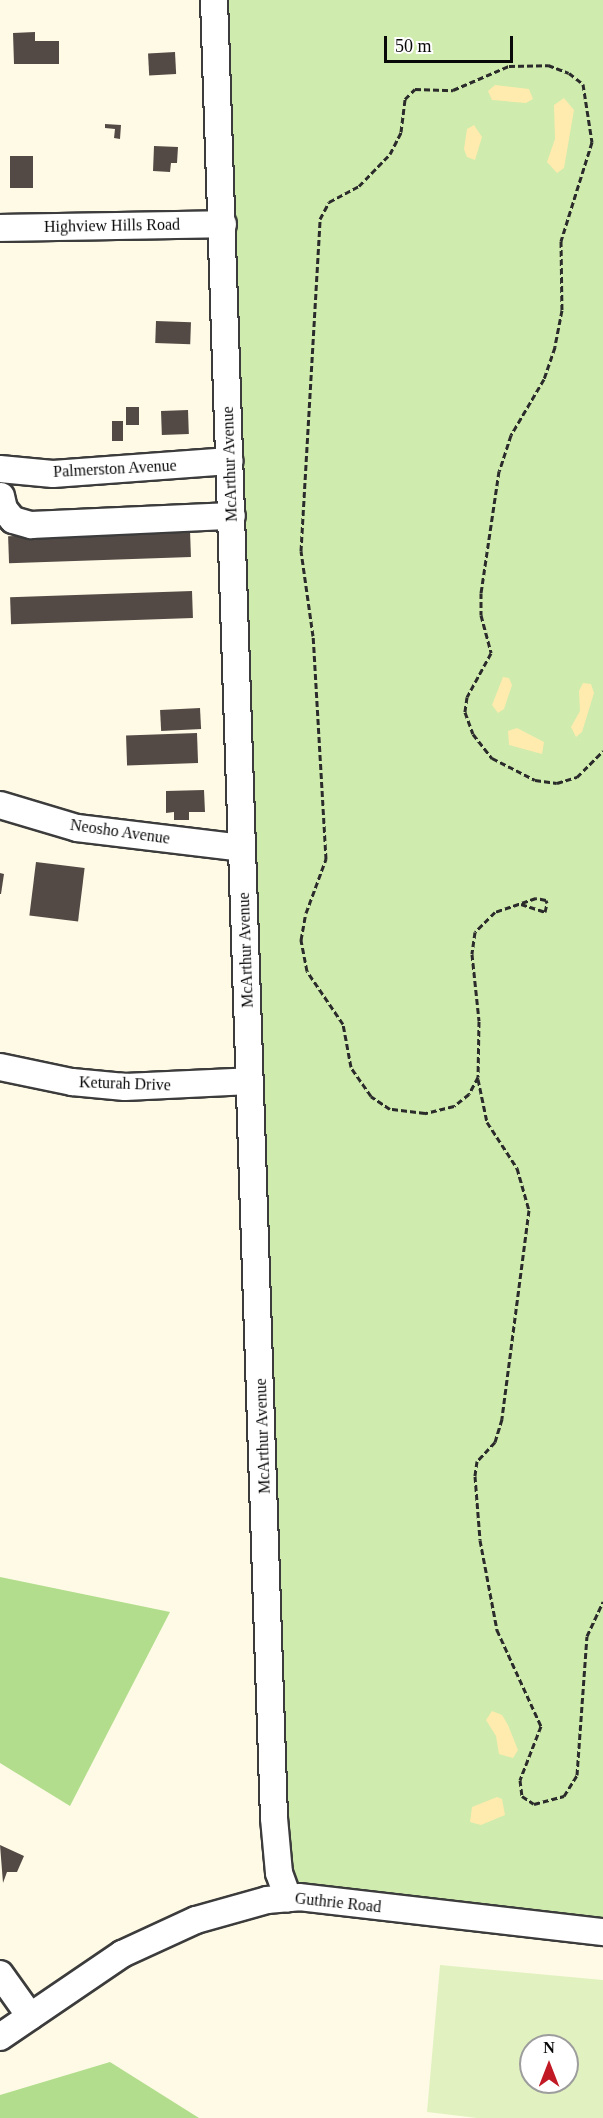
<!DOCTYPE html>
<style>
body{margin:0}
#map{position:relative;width:603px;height:2118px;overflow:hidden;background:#fffae6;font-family:Georgia,serif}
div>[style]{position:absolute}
.green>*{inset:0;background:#cfebae}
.forest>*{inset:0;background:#b2dd8c}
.sand>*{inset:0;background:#ffebae}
.pitch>*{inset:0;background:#e1f2c0}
.building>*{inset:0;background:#534a45;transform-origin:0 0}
.path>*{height:3px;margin-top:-1.5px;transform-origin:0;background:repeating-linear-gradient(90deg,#2b2b2b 0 6px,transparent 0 9px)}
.roads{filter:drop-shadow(2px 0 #3c3c3c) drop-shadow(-2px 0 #3c3c3c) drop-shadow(0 2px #3c3c3c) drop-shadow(0 -2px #3c3c3c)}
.minor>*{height:26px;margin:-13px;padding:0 13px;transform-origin:13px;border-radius:13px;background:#fff}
span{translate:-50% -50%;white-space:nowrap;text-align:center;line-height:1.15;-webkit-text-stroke:6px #fff;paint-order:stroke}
.street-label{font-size:16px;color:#090909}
.north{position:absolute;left:519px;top:2034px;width:60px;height:60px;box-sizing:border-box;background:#fff;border:2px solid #9d9d9d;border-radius:50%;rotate:0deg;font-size:16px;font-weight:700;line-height:24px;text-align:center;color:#090909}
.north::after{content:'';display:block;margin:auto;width:21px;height:27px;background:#c11a25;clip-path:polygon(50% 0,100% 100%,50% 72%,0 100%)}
.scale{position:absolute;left:384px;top:36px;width:129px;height:27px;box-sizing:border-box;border:3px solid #090909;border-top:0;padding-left:8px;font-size:18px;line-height:21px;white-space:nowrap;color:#090909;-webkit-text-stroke:4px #fff;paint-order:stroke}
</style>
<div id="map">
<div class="green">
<div style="clip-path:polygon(214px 0,603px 0,603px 1932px,288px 1898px)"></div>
</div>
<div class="forest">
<div style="clip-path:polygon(0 1577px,170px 1612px,70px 1806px,0 1763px)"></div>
<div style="clip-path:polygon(110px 2062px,199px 2118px,0 2118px,0 2095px)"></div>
</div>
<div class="sand">
<div style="clip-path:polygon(495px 85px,529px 89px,533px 99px,526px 103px,492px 100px,488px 91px)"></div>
<div style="clip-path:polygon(564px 98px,574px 110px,564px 168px,557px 173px,547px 162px,555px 139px,554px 105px)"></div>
<div style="clip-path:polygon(474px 125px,482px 137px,475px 160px,467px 157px,464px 149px,467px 129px)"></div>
<div style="clip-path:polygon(503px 677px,509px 678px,512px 685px,504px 709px,498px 713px,492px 705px)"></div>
<div style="clip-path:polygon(583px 683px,591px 684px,594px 693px,582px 732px,576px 737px,571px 727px,580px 711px,579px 691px)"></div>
<div style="clip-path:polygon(517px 728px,544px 742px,542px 754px,509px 745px,508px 731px)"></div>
<div style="clip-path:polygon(492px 1711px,502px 1715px,508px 1725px,518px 1750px,513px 1758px,499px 1754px,496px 1736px,486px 1720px)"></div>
<div style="clip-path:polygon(497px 1797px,502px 1799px,505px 1815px,481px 1825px,470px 1822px,472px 1807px)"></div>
</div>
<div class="pitch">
<div style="clip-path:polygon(evenodd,440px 1965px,603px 1980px,603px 2118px,477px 2118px,427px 2112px,440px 1965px,531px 2046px,567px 2046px,567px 2082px,531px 2082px,531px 2046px)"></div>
</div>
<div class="building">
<div style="clip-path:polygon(35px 32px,35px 41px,59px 41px,59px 64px,14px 64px,13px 33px)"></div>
<div style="left:175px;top:52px;width:22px;height:27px;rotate:87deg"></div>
<div style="clip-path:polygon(105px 124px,121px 125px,120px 139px,114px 138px,115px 129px,105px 128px)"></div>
<div style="clip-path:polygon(154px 146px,178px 147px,177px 163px,171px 163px,170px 172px,153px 171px)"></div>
<div style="left:33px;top:156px;width:32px;height:23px;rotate:90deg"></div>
<div style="left:156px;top:321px;width:35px;height:22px;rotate:2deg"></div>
<div style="left:126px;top:407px;width:13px;height:18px"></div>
<div style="left:188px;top:410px;width:24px;height:27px;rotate:88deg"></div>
<div style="left:112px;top:421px;width:11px;height:20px"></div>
<div style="left:190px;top:530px;width:27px;height:182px;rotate:88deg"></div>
<div style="left:192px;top:591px;width:27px;height:182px;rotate:88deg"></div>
<div style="left:200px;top:708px;width:21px;height:40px;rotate:87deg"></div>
<div style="left:197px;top:733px;width:30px;height:71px;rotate:88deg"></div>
<div style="clip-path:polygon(204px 790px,205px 812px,189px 812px,189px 820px,174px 820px,174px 812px,166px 813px,166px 791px)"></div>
<div style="left:36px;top:862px;width:49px;height:54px;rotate:7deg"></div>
<div style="clip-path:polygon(0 873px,4px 874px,1px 894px,0 894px)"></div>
<div style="clip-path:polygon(0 1845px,24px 1856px,17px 1872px,7px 1872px,3px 1883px)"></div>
</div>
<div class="path">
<div style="left:521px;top:904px;width:25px;rotate:18deg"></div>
<div style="left:545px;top:912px;width:9px;rotate:-77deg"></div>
<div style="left:547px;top:903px;width:3px;rotate:-108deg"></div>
<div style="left:546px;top:900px;width:10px;rotate:-169deg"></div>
<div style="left:536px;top:898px;width:43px;rotate:161.1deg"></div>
<div style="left:495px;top:912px;width:28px;rotate:135deg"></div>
<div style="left:475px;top:932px;width:22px;rotate:98deg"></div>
<div style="left:472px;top:954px;width:67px;rotate:84deg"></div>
<div style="left:479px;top:1021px;width:56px;rotate:91deg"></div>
<div style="left:478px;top:1077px;width:19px;rotate:118deg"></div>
<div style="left:469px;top:1094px;width:19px;rotate:141deg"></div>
<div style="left:454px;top:1106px;width:30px;rotate:166deg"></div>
<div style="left:425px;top:1113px;width:35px;rotate:-173deg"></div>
<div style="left:390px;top:1109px;width:23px;rotate:-146deg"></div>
<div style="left:371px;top:1096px;width:35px;rotate:-125deg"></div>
<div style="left:351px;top:1067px;width:44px;rotate:-100.5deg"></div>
<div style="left:343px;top:1024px;width:64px;rotate:-124.2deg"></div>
<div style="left:307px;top:971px;width:32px;rotate:-101deg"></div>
<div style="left:301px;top:940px;width:27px;rotate:-80deg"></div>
<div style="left:306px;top:913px;width:58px;rotate:-69.7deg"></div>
<div style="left:326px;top:859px;width:223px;rotate:-93.3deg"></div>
<div style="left:313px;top:636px;width:86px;rotate:-98deg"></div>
<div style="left:301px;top:551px;width:333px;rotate:-86.7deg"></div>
<div style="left:320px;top:219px;width:19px;rotate:-62deg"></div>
<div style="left:329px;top:202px;width:34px;rotate:-28deg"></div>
<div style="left:359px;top:186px;width:45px;rotate:-45.9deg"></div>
<div style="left:390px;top:154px;width:25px;rotate:-63deg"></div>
<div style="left:401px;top:132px;width:33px;rotate:-83deg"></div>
<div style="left:405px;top:99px;width:14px;rotate:-45deg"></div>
<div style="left:415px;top:89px;width:38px;rotate:2deg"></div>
<div style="left:453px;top:90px;width:61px;rotate:-23.2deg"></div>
<div style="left:509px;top:66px;width:39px;rotate:-1deg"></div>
<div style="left:548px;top:65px;width:22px;rotate:21deg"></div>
<div style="left:569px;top:73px;width:18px;rotate:38deg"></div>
<div style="left:583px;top:84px;width:59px;rotate:81.2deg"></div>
<div style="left:592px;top:142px;width:104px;rotate:107.4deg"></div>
<div style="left:561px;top:241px;width:69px;rotate:89.2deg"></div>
<div style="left:562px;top:310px;width:38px;rotate:101deg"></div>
<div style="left:555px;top:347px;width:34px;rotate:109deg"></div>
<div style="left:544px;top:379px;width:65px;rotate:120.5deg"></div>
<div style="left:511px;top:435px;width:38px;rotate:108deg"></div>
<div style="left:499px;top:471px;width:123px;rotate:98.4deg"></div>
<div style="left:481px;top:593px;width:22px;rotate:90deg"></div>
<div style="left:481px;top:615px;width:39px;rotate:75deg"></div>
<div style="left:491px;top:653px;width:50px;rotate:118.6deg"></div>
<div style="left:467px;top:697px;width:15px;rotate:98deg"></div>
<div style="left:465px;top:712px;width:23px;rotate:70deg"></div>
<div style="left:473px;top:734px;width:31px;rotate:52deg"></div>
<div style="left:492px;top:758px;width:48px;rotate:27.1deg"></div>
<div style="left:535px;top:780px;width:22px;rotate:8deg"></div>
<div style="left:557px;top:783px;width:21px;rotate:-17deg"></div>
<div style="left:577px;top:777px;width:37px;rotate:-45deg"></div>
<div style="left:478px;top:1079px;width:44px;rotate:78.2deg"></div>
<div style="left:487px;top:1122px;width:55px;rotate:56.9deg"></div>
<div style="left:517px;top:1168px;width:44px;rotate:74.1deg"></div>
<div style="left:529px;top:1210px;width:211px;rotate:97.4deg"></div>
<div style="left:502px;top:1419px;width:24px;rotate:107deg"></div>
<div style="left:495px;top:1442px;width:26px;rotate:133deg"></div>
<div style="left:477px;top:1461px;width:15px;rotate:98deg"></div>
<div style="left:475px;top:1476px;width:64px;rotate:85.5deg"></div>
<div style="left:480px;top:1540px;width:92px;rotate:79.3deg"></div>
<div style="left:497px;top:1630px;width:106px;rotate:65.4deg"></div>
<div style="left:541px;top:1726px;width:58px;rotate:111.3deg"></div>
<div style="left:520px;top:1780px;width:16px;rotate:83deg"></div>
<div style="left:522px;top:1796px;width:14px;rotate:34deg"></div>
<div style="left:534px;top:1804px;width:31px;rotate:-15deg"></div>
<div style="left:564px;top:1796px;width:25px;rotate:-58deg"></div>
<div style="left:577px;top:1775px;width:139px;rotate:-85.9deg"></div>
<div style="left:587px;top:1636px;width:38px;rotate:-65deg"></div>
</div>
<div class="roads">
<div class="minor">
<div style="left:214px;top:0;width:1819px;rotate:88.11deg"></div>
<div style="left:274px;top:1818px;width:55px;rotate:84.8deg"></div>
<div style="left:279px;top:1873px;width:27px;rotate:70deg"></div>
<div style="left:0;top:228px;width:223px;rotate:-1deg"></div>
<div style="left:0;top:469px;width:53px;rotate:5.4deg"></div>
<div style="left:53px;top:474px;width:177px;rotate:-4.2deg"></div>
<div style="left:1px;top:496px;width:13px;rotate:77deg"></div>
<div style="left:4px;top:509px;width:14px;rotate:51deg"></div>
<div style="left:13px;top:520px;width:19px;rotate:16deg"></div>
<div style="left:31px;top:525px;width:201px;rotate:-2.6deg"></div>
<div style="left:0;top:805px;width:80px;rotate:16.6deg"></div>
<div style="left:77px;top:828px;width:166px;rotate:6.9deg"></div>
<div style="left:0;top:1067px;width:74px;rotate:11.8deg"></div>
<div style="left:72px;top:1082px;width:53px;rotate:5.4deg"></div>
<div style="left:125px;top:1087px;width:125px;rotate:-2.7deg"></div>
<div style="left:0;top:1974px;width:52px;rotate:54.5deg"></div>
<div style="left:0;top:2037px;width:148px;rotate:-34.2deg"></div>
<div style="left:122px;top:1954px;width:81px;rotate:-24.7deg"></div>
<div style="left:196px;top:1920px;width:74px;rotate:-15.7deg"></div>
<div style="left:267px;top:1900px;width:32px;rotate:-5deg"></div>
<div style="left:299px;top:1897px;width:306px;rotate:6.6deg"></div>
</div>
</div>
<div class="street-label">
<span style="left:112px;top:226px;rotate:-1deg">Highview Hills Road</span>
<span style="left:230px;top:464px;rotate:-92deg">McArthur Avenue</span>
<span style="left:115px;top:469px;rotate:-3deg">Palmerston Avenue</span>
<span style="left:120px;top:832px;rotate:8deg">Neosho Avenue</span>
<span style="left:246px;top:950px;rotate:-92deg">McArthur Avenue</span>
<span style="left:125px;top:1084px;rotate:2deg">Keturah Drive</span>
<span style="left:263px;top:1436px;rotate:-92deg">McArthur Avenue</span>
<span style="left:338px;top:1903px;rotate:6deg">Guthrie Road</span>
</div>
<div class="north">N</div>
<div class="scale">50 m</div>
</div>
